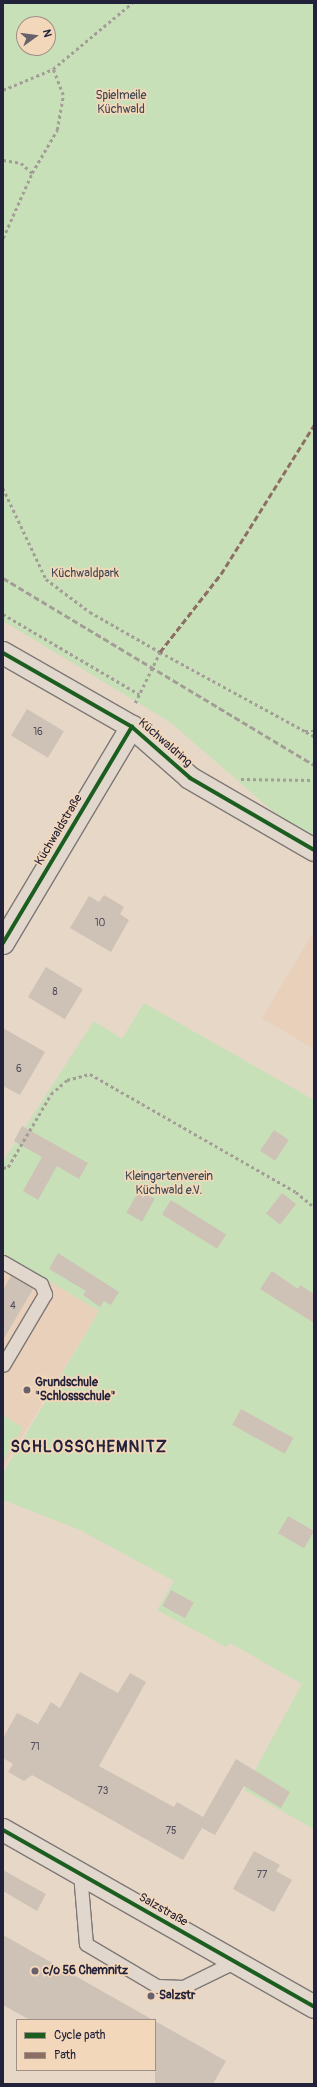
<!DOCTYPE html>
<meta charset="utf-8">
<style>
body{margin:0}
#map{position:relative;width:317px;height:2087px;overflow:hidden;background:#e6d7c7;font-family:Pangolin,sans-serif}
div>[style]{position:absolute}
.built>*{inset:0;background:#e9d0ba}
.green>*{inset:0;background:#c8e0b8}
.building>*{inset:0;background:#cec1b6;transform-origin:0 0}
.path>*{height:2.5px;margin-top:-1.25px;transform-origin:0;background:repeating-linear-gradient(90deg,#a39c97 0 3px,transparent 0 6px)}
.roads{filter:drop-shadow(1px 0 #7f7876) drop-shadow(-1px 0 #7f7876) drop-shadow(0 1px #7f7876) drop-shadow(0 -1px #7f7876)}
.service>*{height:13px;margin:-6.5px;padding:0 6.5px;transform-origin:6.5px;border-radius:6.5px;background:#e1d7cc}
.minor>*{height:22px;margin:-11px;padding:0 11px;transform-origin:11px;border-radius:11px;background:#e1d7cc}
.rail>*{height:3px;margin-top:-1.5px;transform-origin:0;background:repeating-linear-gradient(90deg,#a39c97 0 6px,transparent 0 9px)}
.quiet>*{height:3px;margin-top:-1.5px;transform-origin:0;background:repeating-linear-gradient(90deg,#8d6e63 0 6px,transparent 0 9px)}
.cycleway>*{height:4px;margin:-2px;padding:0 2px;transform-origin:2px;border-radius:2px;background:#1b5e20}
.dots>*{width:11px;height:11px;translate:-50% -50%;box-sizing:border-box;border:2px solid #f3d7ba;border-radius:50%}
span{translate:-50% -50%;white-space:nowrap;text-align:center;line-height:1.15;-webkit-text-stroke:3.5px #f3d7ba;paint-order:stroke}
.number-label{font-size:10px;color:#4e4a5a}
.number-label span{-webkit-text-stroke-width:0}
.park-label{font-size:12px;color:#3e4951}
.street-label{font-size:12px;color:#22223b}
.poi-label{font-size:12px;color:#22223b;font-weight:700}
.left{translate:0 -50%;text-align:left}
.district-label{font-size:16px;color:#22223b;font-weight:700;letter-spacing:1px}
.frame{position:absolute;inset:0;border:4px solid #22223b;pointer-events:none}
.legend{position:absolute;left:16px;top:2019px;width:140px;height:52px;box-sizing:border-box;background:#f3d7ba;border:1px solid #9f8f87;margin:0;padding:5px 7px;list-style:none;font-size:12px;color:#22223b}
.legend li{display:flex;align-items:center;gap:8px;height:20px}
.legend b{width:20px;border:1px solid #9f8f87}
.north{position:absolute;left:16px;top:16px;width:40px;height:40px;box-sizing:border-box;background:#f3d7ba;border:1px solid #9f8f87;border-radius:50%;rotate:76deg;font-size:11px;font-weight:700;line-height:16px;text-align:center;color:#22223b}
.north::after{content:'';display:block;margin:auto;width:14px;height:18px;background:#67616c;clip-path:polygon(50% 0,100% 100%,50% 72%,0 100%)}
</style>
<div id="map">
<div class="built">
<div style="clip-path:polygon(314px 931px,314px 1049px,262px 1018px)"></div>
<div style="clip-path:polygon(3px 1253px,99px 1311px,3px 1468px)"></div>
</div>
<div class="green">
<div style="clip-path:polygon(evenodd,3px 3px,314px 3px,314px 838px,284px 821px,170px 722px,3px 621px,3px 3px,24px 24px,48px 24px,48px 48px,24px 48px,24px 24px)"></div>
<div style="clip-path:polygon(144px 1003px,314px 1100px,314px 1829px,244px 1790px,302px 1684px,230px 1643px,226px 1647px,157px 1610px,174px 1581px,80px 1530px,3px 1500px,3px 1473px,99px 1311px,3px 1253px,3px 1161px,94px 1021px,122px 1039px)"></div>
<div style="clip-path:polygon(3px 1415px,23px 1428px,3px 1461px)"></div>
</div>
<div class="building">
<div style="left:27px;top:709px;width:43px;height:31px;rotate:31deg"></div>
<div style="clip-path:polygon(104px 895px,124px 907px,120px 914px,129px 920px,111px 952px,70px 928px,89px 896px,99px 902px)"></div>
<div style="left:46px;top:967px;width:43px;height:35px;rotate:31deg"></div>
<div style="clip-path:polygon(3px 1028px,45px 1052px,20px 1095px,3px 1086px)"></div>
<div style="clip-path:polygon(22px 1126px,88px 1163px,79px 1179px,57px 1166px,38px 1200px,23px 1191px,42px 1157px,14px 1141px)"></div>
<div style="left:274px;top:1130px;width:18px;height:25px;rotate:34deg"></div>
<div style="left:139px;top:1190px;width:18px;height:26px;rotate:29deg"></div>
<div style="left:282px;top:1193px;width:18px;height:26px;rotate:38deg"></div>
<div style="left:171px;top:1200px;width:65px;height:17px;rotate:32deg"></div>
<div style="clip-path:polygon(58px 1253px,119px 1292px,111px 1305px,104px 1301px,100px 1307px,83px 1295px,86px 1291px,49px 1269px)"></div>
<div style="clip-path:polygon(272px 1271px,298px 1289px,300px 1285px,314px 1294px,314px 1323px,260px 1289px)"></div>
<div style="clip-path:polygon(11px 1276px,33px 1289px,3px 1340px,3px 1290px)"></div>
<div style="left:241px;top:1409px;width:60px;height:18px;rotate:29deg"></div>
<div style="left:288px;top:1516px;width:30px;height:20px;rotate:30deg"></div>
<div style="left:171px;top:1590px;width:26px;height:18px;rotate:29deg"></div>
<div style="clip-path:polygon(80px 1672px,118px 1693px,130px 1673px,146px 1682px,99px 1766px,174px 1807px,177px 1802px,203px 1817px,236px 1759px,290px 1792px,281px 1808px,244px 1786px,215px 1835px,202px 1828px,183px 1860px,32px 1775px,24px 1781px,8px 1772px,13px 1764px,3px 1758px,3px 1738px,17px 1713px,38px 1724px,51px 1702px,60px 1708px)"></div>
<div style="clip-path:polygon(254px 1851px,280px 1865px,276px 1871px,292px 1880px,274px 1912px,233px 1889px)"></div>
<div style="clip-path:polygon(3px 1870px,46px 1894px,37px 1911px,3px 1891px)"></div>
<div style="clip-path:polygon(3px 1935px,153px 2020px,30px 2020px,3px 2005px)"></div>
<div style="clip-path:polygon(155px 2021px,226px 2061px,213px 2084px,155px 2084px)"></div>
</div>
<div class="path">
<div style="left:3px;top:90px;width:54px;rotate:-22.8deg"></div>
<div style="left:53px;top:69px;width:103px;rotate:-39.9deg"></div>
<div style="left:3px;top:160px;width:18px;rotate:9deg"></div>
<div style="left:21px;top:163px;width:15px;rotate:42deg"></div>
<div style="left:3px;top:238px;width:71px;rotate:-66deg"></div>
<div style="left:32px;top:173px;width:50px;rotate:-59.8deg"></div>
<div style="left:57px;top:130px;width:36px;rotate:-80deg"></div>
<div style="left:63px;top:95px;width:28px;rotate:-111deg"></div>
<div style="left:3px;top:488px;width:101px;rotate:64.7deg"></div>
<div style="left:46px;top:579px;width:55px;rotate:36.9deg"></div>
<div style="left:90px;top:612px;width:81px;rotate:29.7deg"></div>
<div style="left:160px;top:652px;width:165px;rotate:28.6deg"></div>
<div style="left:305px;top:731px;width:9px"></div>
<div style="left:3px;top:614px;width:158px;rotate:30.5deg"></div>
<div style="left:135px;top:703px;width:57px;rotate:-63.9deg"></div>
<div style="left:306px;top:732px;width:9px;rotate:27deg"></div>
<div style="left:241px;top:779px;width:73px;rotate:0.8deg"></div>
<div style="left:3px;top:1168px;width:5px;rotate:-11deg"></div>
<div style="left:8px;top:1167px;width:85px;rotate:-59.5deg"></div>
<div style="left:51px;top:1094px;width:21px;rotate:-41deg"></div>
<div style="left:67px;top:1080px;width:24px;rotate:-15deg"></div>
<div style="left:90px;top:1074px;width:237px;rotate:29.8deg"></div>
<div style="left:296px;top:1192px;width:23px;rotate:40deg"></div>
</div>
<div class="roads">
<div class="service">
<div style="left:3px;top:1262px;width:44px;rotate:30.1deg"></div>
<div style="left:41px;top:1284px;width:11px;rotate:68deg"></div>
<div style="left:45px;top:1294px;width:82px;rotate:120.6deg"></div>
<div style="left:80px;top:1873px;width:71px;rotate:85.2deg"></div>
<div style="left:86px;top:1944px;width:82px;rotate:30.6deg"></div>
<div style="left:157px;top:1986px;width:26px;rotate:2deg"></div>
<div style="left:183px;top:1987px;width:57px;rotate:-26.1deg"></div>
</div>
<div class="minor">
<div style="left:3px;top:653px;width:149px;rotate:29.8deg"></div>
<div style="left:132px;top:727px;width:77px;rotate:41.3deg"></div>
<div style="left:190px;top:778px;width:143px;rotate:30.1deg"></div>
<div style="left:3px;top:943px;width:252px;rotate:-59.2deg"></div>
<div style="left:3px;top:1830px;width:358px;rotate:29.6deg"></div>
</div>
</div>
<div class="rail">
<div style="left:3px;top:578px;width:363px;rotate:31deg"></div>
</div>
<div class="quiet">
<div style="left:160px;top:652px;width:99px;rotate:-52deg"></div>
<div style="left:221px;top:574px;width:176px;rotate:-58deg"></div>
</div>
<div class="cycleway">
<div style="left:3px;top:653px;width:149px;rotate:29.8deg"></div>
<div style="left:132px;top:727px;width:77px;rotate:41.3deg"></div>
<div style="left:190px;top:778px;width:143px;rotate:30.1deg"></div>
<div style="left:3px;top:943px;width:252px;rotate:-59.2deg"></div>
<div style="left:3px;top:1830px;width:358px;rotate:29.6deg"></div>
</div>
<div class="dots">
<div style="left:27px;top:1390px;background:#67616c"></div>
<div style="left:35px;top:1971px;background:#67616c"></div>
<div style="left:151px;top:1996px;background:#67616c"></div>
</div>
<div class="number-label">
<span style="left:38px;top:733px">16</span>
<span style="left:100px;top:924px">10</span>
<span style="left:55px;top:993px">8</span>
<span style="left:19px;top:1070px">6</span>
<span style="left:13px;top:1307px">4</span>
<span style="left:35px;top:1748px">71</span>
<span style="left:103px;top:1792px">73</span>
<span style="left:171px;top:1832px">75</span>
<span style="left:262px;top:1876px">77</span>
</div>
<div class="park-label">
<span style="left:121px;top:103px">Spielmeile<br>Küchwald</span>
<span style="left:85px;top:574px">Küchwaldpark</span>
<span style="left:169px;top:1184px">Kleingartenverein<br>Küchwald e.V.</span>
</div>
<div class="street-label">
<span style="left:165px;top:743px;rotate:41deg">Küchwaldring</span>
<span style="left:59px;top:830px;rotate:-59deg">Küchwaldstraße</span>
<span style="left:163px;top:1910px;rotate:30deg">Salzstraße</span>
</div>
<div class="poi-label">
<span class="left" style="left:35px;top:1390px">Grundschule<br>"Schlossschule"</span>
<span class="left" style="left:43px;top:1971px">c/o 56 Chemnitz</span>
<span class="left" style="left:159px;top:1996px">Salzstr</span>
</div>
<div class="district-label">
<span style="left:89px;top:1447px">SCHLOSSCHEMNITZ</span>
</div>
<div class="frame"></div>
<ul class="legend">
<li><b style="height:5px;background:#1b5e20"></b>Cycle path</li>
<li><b style="height:5px;background:#8d6e63"></b>Path</li>
</ul>
<div class="north">N</div>
</div>
